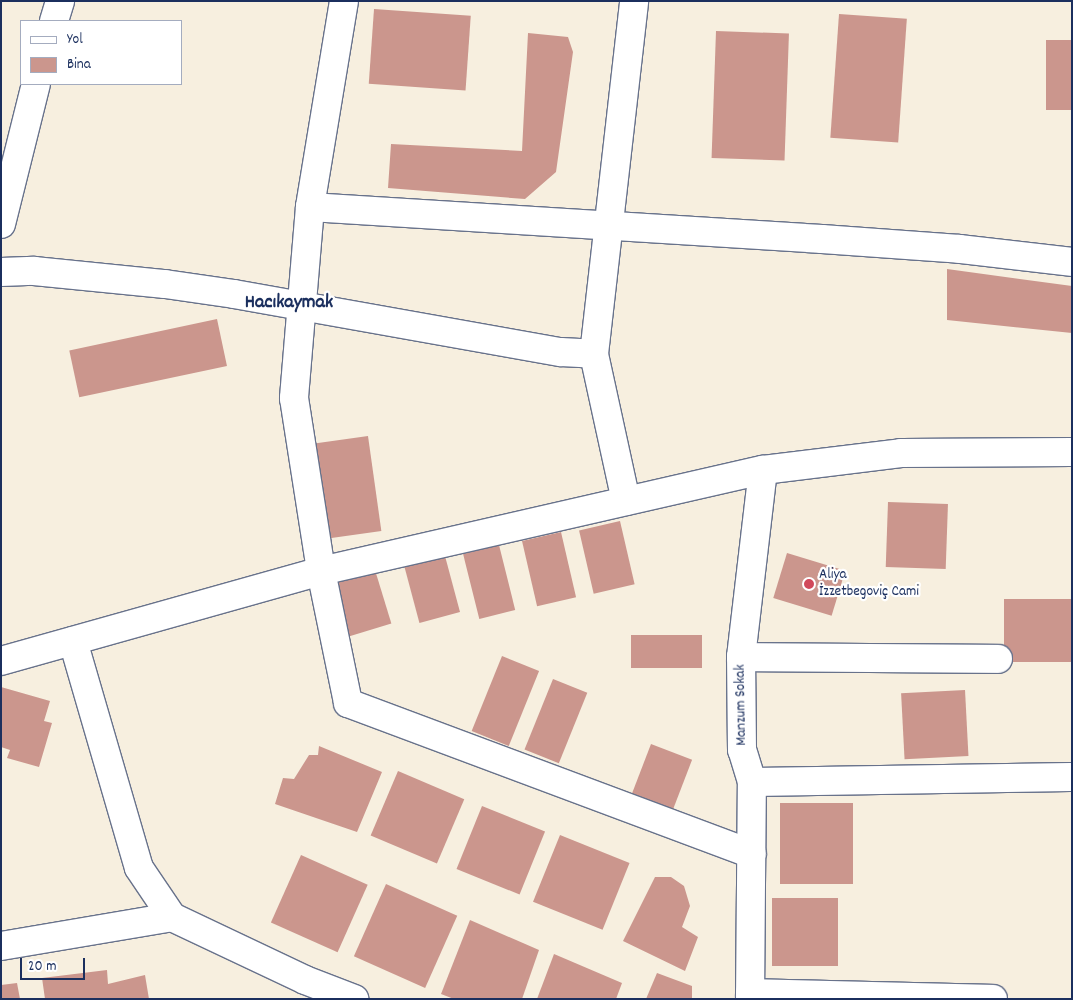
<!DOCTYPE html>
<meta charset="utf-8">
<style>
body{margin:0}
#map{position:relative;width:1073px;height:1000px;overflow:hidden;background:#f7efdf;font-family:Dekko,sans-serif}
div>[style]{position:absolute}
.building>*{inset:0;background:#cb968d;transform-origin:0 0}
.roads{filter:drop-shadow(1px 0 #68728b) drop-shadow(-1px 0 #68728b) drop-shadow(0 1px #68728b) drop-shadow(0 -1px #68728b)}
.minor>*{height:28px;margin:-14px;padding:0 14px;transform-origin:14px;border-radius:14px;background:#fff}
.dots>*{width:14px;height:14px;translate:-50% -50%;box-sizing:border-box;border:2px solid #fff;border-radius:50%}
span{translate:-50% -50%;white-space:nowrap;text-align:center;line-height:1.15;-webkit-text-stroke:4.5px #fff;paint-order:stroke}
.poi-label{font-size:15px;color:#1b2f5e}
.left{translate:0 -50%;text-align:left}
.street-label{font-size:15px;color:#1b2f5e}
.district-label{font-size:20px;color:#1b2f5e;font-weight:700}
.frame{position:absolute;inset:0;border:2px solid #1b2f5e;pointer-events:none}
.legend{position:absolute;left:20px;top:20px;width:162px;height:65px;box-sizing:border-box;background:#fff;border:1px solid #a4acbf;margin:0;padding:6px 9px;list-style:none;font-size:15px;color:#1b2f5e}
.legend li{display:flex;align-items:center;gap:10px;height:25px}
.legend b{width:25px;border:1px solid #a4acbf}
.scale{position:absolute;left:20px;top:958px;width:65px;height:22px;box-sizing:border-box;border:2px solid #1b2f5e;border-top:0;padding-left:6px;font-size:15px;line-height:18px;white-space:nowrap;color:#1b2f5e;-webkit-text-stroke:4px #fff;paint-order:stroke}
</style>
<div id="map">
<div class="building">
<div style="left:374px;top:9px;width:97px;height:75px;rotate:4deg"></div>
<div style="left:839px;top:14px;width:68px;height:124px;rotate:4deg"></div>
<div style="left:716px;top:31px;width:73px;height:127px;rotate:2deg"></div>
<div style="clip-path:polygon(528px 33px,568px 37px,573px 52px,556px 172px,525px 199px,388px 188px,391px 144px,522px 151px)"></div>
<div style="left:1046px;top:40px;width:26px;height:70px"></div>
<div style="clip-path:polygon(947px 269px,1072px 286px,1072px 333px,947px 320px)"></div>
<div style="left:217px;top:319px;width:48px;height:151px;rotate:78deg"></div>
<div style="left:368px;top:436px;width:96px;height:54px;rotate:82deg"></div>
<div style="left:888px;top:502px;width:60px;height:65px;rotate:2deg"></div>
<div style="left:620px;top:521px;width:65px;height:42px;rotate:77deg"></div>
<div style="left:561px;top:532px;width:67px;height:40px;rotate:77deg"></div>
<div style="left:499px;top:545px;width:67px;height:37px;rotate:76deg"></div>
<div style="left:787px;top:553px;width:61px;height:47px;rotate:17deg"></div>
<div style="left:445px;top:556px;width:58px;height:42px;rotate:75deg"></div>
<div style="left:375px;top:570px;width:56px;height:48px;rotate:73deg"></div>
<div style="left:1072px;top:599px;width:63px;height:68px;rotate:90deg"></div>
<div style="left:631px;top:635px;width:71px;height:33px"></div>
<div style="left:502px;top:656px;width:40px;height:81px;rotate:22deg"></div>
<div style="left:553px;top:679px;width:37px;height:76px;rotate:22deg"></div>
<div style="clip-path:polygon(1px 687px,50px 701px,44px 721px,52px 723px,39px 767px,7px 758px,10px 750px,1px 747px)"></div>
<div style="left:965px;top:690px;width:66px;height:64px;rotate:87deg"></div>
<div style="left:651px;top:744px;width:44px;height:53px;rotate:21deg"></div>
<div style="clip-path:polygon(319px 746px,382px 772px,357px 832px,275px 804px,283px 778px,294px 779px,309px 755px,318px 755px)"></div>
<div style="left:398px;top:771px;width:72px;height:70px;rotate:23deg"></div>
<div style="left:780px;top:803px;width:73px;height:81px"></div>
<div style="left:482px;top:806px;width:68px;height:68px;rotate:22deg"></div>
<div style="left:560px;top:835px;width:75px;height:72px;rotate:22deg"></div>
<div style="left:301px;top:855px;width:73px;height:74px;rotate:24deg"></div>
<div style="clip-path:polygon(655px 877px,671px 877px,684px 886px,690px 906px,682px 927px,698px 937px,685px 971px,623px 941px)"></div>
<div style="left:386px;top:884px;width:78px;height:79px;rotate:24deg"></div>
<div style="left:772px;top:898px;width:66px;height:68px"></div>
<div style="clip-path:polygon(470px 920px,539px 950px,522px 999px,454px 999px,441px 994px)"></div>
<div style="clip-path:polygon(554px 954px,622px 983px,616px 999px,537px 999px)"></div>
<div style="clip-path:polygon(107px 970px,108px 984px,145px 975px,149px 999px,45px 999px,42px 978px)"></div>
<div style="clip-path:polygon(657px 973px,692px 986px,692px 999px,646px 999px)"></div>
<div style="clip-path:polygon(17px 983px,20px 999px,1px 999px,1px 985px)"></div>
</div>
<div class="roads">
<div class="minor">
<div style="left:344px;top:1px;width:209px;rotate:99.4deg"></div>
<div style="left:310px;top:207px;width:192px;rotate:94.8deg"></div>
<div style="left:294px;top:398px;width:175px;rotate:81.1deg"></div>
<div style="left:321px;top:571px;width:135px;rotate:78.4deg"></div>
<div style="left:348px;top:703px;width:431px;rotate:20.5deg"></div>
<div style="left:54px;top:21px;width:21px;rotate:-73deg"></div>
<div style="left:310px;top:207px;width:513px;rotate:3.58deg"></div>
<div style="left:822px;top:239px;width:138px;rotate:4.1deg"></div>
<div style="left:960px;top:249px;width:113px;rotate:6.6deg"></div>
<div style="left:1px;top:224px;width:144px;rotate:-76deg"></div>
<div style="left:1px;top:272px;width:33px;rotate:-2deg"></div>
<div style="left:34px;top:271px;width:132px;rotate:5.7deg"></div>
<div style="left:165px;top:284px;width:70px;rotate:8.2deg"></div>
<div style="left:234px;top:294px;width:332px;rotate:10.1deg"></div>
<div style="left:561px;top:352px;width:33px;rotate:3deg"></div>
<div style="left:626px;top:501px;width:150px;rotate:-102.3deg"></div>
<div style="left:594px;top:354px;width:355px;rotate:-83.5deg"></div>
<div style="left:73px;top:641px;width:236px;rotate:73.8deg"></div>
<div style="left:139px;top:868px;width:59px;rotate:56deg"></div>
<div style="left:172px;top:917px;width:147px;rotate:25.3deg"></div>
<div style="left:305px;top:980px;width:53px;rotate:21.2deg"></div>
<div style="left:741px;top:657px;width:257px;rotate:0.4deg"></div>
<div style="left:1px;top:661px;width:332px;rotate:-15.7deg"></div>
<div style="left:321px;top:571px;width:453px;rotate:-12.9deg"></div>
<div style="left:763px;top:470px;width:139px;rotate:-7deg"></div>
<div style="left:901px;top:453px;width:171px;rotate:-0.3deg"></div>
<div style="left:752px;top:782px;width:320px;rotate:-0.9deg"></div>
<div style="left:1px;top:946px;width:173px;rotate:-9.6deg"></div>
<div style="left:750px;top:993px;width:243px;rotate:1.4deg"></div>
<div style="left:750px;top:999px;width:217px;rotate:-89.5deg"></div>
<div style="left:752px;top:782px;width:34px;rotate:-107deg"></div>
<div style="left:742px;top:750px;width:93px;rotate:-90.6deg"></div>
<div style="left:741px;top:657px;width:188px;rotate:-83.3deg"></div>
</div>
</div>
<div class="dots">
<div style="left:809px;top:584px;background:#d1495b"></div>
</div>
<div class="poi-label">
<span class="left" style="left:819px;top:584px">Aliya<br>İzzetbegoviç Cami</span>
</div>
<div class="street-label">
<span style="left:742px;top:705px;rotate:-91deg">Manzum Sokak</span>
</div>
<div class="district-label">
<span style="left:289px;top:303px">Hacıkaymak</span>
</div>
<div class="frame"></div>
<ul class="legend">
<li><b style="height:6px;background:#fff"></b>Yol</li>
<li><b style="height:14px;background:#cb968d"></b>Bina</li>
</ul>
<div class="scale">20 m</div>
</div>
